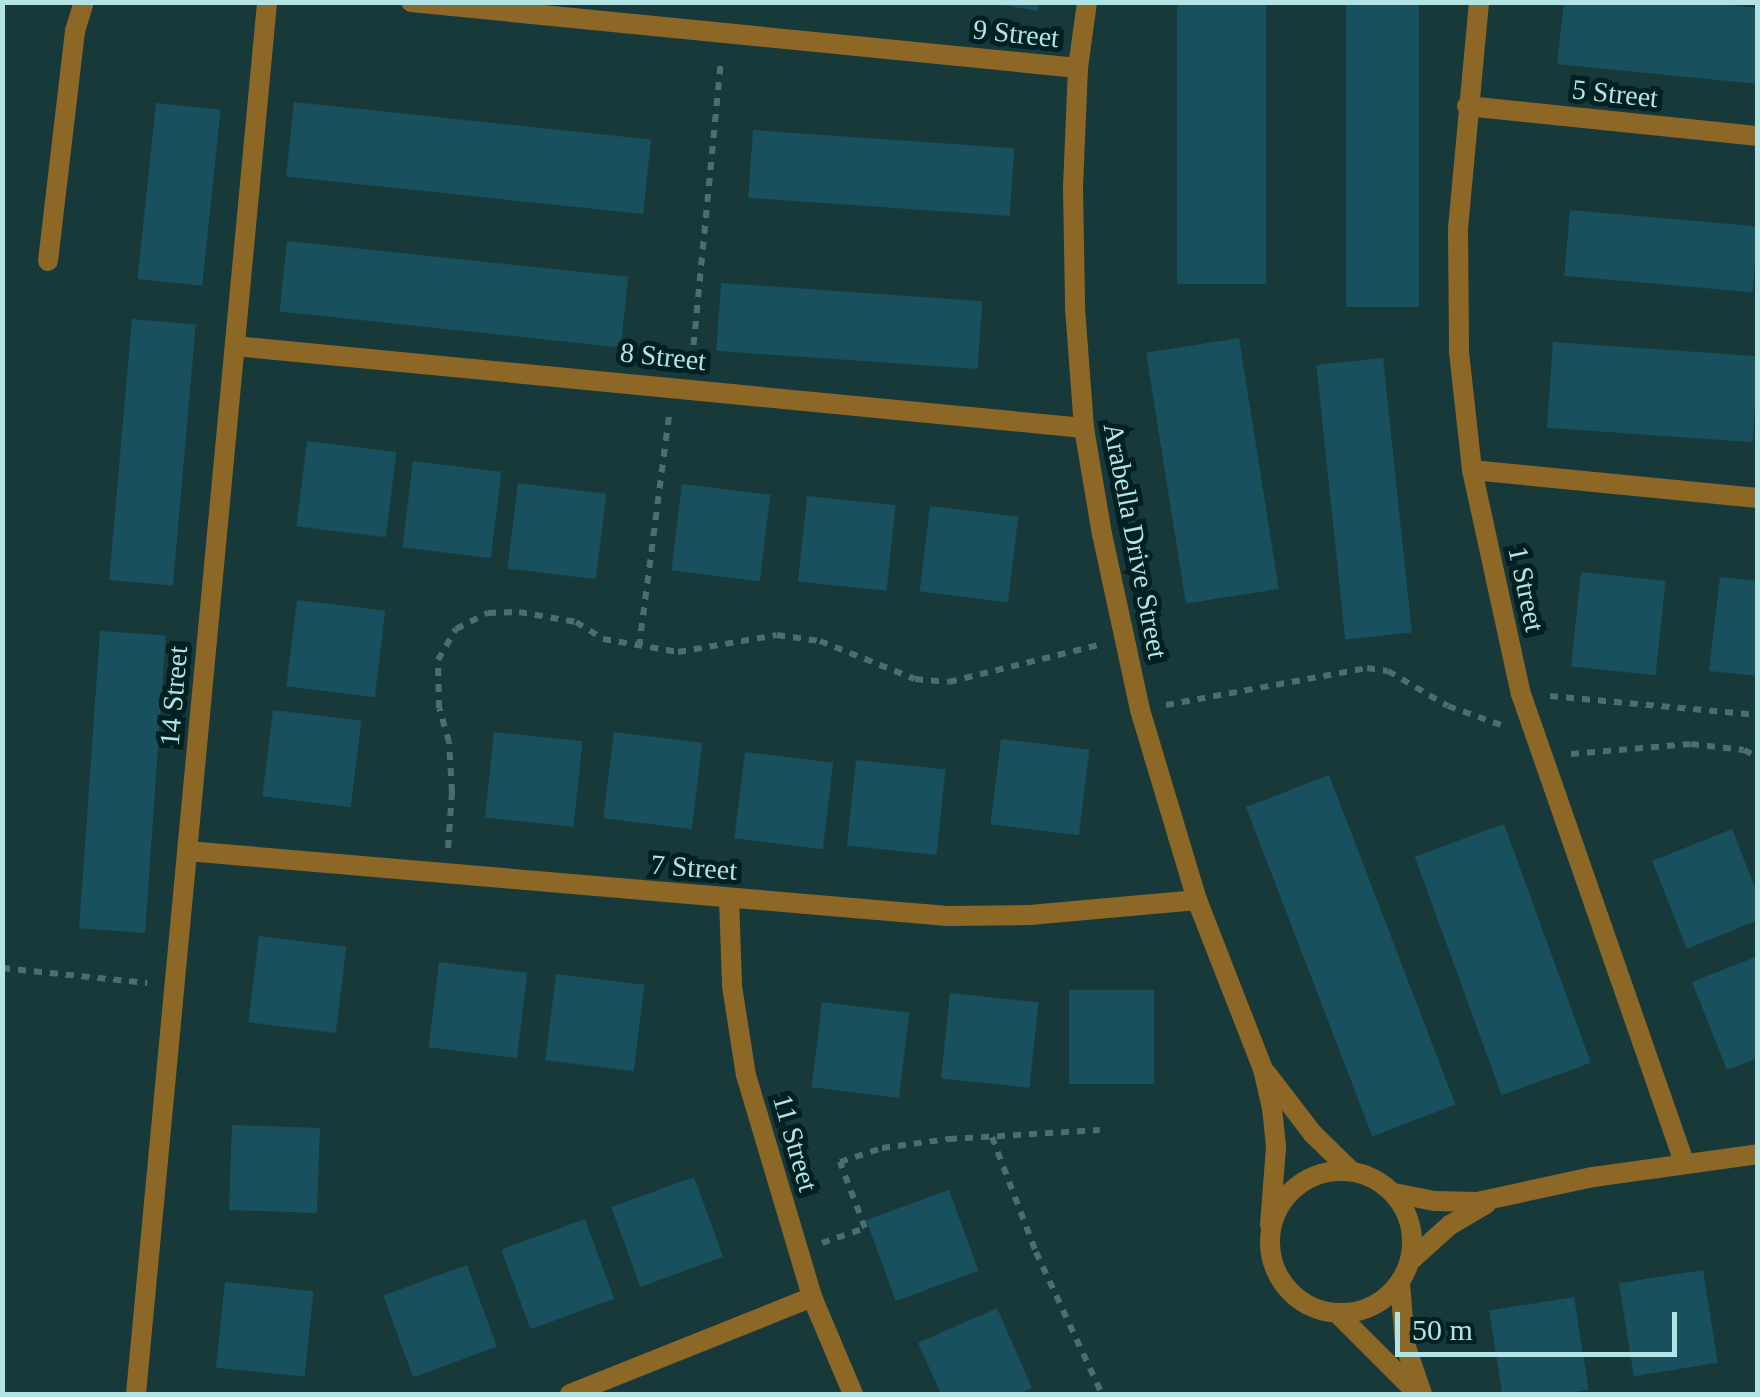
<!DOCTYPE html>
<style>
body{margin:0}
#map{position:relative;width:1760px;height:1397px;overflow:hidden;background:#17393a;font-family:"Times New Roman",serif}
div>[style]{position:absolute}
.building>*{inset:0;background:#19505d;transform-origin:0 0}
.path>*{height:6px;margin-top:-3px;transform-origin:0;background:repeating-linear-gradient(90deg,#496f70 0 8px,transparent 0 16px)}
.minor>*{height:20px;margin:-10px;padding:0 10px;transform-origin:10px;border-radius:10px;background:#8d6726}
.minor>.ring{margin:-10px;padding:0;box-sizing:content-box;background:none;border:20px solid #8d6726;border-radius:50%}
span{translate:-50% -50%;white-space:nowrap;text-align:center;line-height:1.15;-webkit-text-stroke:10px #002021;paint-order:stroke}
.street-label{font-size:28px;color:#b4e3e3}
.frame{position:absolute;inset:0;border:5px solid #b4e3e3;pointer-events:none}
.scale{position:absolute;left:1395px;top:1312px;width:282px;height:45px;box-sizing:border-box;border:5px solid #b4e3e3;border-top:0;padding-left:12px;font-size:30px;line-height:35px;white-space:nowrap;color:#b4e3e3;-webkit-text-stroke:8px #002021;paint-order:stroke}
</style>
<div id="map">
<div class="building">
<div style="clip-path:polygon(985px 2px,1039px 2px,1038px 11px)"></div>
<div style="left:1177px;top:2px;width:89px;height:282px"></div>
<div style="left:1346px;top:2px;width:73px;height:305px"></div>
<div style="clip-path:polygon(1564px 2px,1701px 2px,1758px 8px,1758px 84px,1557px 64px)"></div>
<div style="left:294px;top:102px;width:359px;height:75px;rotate:6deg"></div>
<div style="left:156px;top:103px;width:65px;height:177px;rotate:6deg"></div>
<div style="left:753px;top:130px;width:262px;height:68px;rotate:4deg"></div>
<div style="left:1570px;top:210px;width:189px;height:66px;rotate:5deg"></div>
<div style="left:287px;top:241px;width:343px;height:71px;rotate:6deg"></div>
<div style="left:721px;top:283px;width:262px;height:68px;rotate:4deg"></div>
<div style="left:132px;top:319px;width:64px;height:262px;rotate:5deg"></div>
<div style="left:1239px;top:338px;width:254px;height:94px;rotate:81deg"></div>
<div style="left:1553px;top:342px;width:206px;height:86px;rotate:4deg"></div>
<div style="left:1383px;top:358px;width:276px;height:67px;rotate:84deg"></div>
<div style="left:307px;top:441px;width:90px;height:86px;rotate:7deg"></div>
<div style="left:413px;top:461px;width:89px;height:87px;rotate:7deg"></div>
<div style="left:518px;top:483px;width:89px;height:86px;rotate:7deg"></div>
<div style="left:682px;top:484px;width:89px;height:87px;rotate:7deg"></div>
<div style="left:807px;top:496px;width:89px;height:86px;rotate:6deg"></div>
<div style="left:930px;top:506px;width:89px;height:86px;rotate:7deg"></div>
<div style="left:1581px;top:572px;width:85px;height:95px;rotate:6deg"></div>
<div style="clip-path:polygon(1720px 577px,1758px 581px,1758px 676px,1709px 671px)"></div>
<div style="left:297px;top:600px;width:89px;height:87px;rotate:7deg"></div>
<div style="left:100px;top:631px;width:66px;height:298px;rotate:4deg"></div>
<div style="left:273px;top:710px;width:89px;height:87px;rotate:7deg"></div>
<div style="left:494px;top:732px;width:89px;height:86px;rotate:6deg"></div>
<div style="left:614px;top:732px;width:89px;height:87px;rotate:7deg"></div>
<div style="left:1001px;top:739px;width:89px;height:86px;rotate:7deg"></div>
<div style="left:745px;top:752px;width:89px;height:87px;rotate:7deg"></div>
<div style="left:856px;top:760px;width:90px;height:86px;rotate:6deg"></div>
<div style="left:1329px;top:775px;width:353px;height:89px;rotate:69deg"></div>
<div style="left:1504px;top:824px;width:254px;height:95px;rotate:70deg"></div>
<div style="clip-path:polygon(1732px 829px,1758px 895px,1758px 920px,1687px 949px,1652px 861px)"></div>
<div style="left:259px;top:936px;width:88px;height:87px;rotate:7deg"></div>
<div style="clip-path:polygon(1758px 956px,1758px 1058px,1727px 1070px,1692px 982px)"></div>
<div style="left:439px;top:962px;width:89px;height:86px;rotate:7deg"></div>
<div style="left:556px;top:974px;width:89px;height:87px;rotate:7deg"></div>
<div style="left:1069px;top:990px;width:85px;height:94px"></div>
<div style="left:950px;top:993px;width:89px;height:86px;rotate:6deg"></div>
<div style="left:822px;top:1002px;width:88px;height:86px;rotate:7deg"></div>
<div style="left:232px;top:1125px;width:88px;height:85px;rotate:2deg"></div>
<div style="left:694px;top:1177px;width:85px;height:88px;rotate:70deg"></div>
<div style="left:949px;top:1190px;width:86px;height:88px;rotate:70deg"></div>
<div style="left:585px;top:1219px;width:85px;height:89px;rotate:70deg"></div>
<div style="left:467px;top:1265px;width:87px;height:89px;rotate:70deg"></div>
<div style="left:1703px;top:1270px;width:94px;height:85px;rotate:81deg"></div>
<div style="left:225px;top:1282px;width:89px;height:86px;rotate:6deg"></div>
<div style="left:1574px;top:1297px;width:94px;height:86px;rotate:81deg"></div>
<div style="clip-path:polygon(997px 1308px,1032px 1388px,1019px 1394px,941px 1394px,918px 1343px)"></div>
</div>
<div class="path">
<div style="left:692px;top:361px;width:302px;rotate:-84.5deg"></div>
<div style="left:639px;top:647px;width:234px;rotate:-82.6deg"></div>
<div style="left:1550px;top:696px;width:209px;rotate:5.2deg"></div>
<div style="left:1166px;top:705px;width:204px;rotate:-10.4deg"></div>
<div style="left:1367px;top:668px;width:21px;rotate:8deg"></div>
<div style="left:1388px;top:671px;width:69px;rotate:30.3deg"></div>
<div style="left:1448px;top:706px;width:56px;rotate:19.7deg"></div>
<div style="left:1571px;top:754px;width:120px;rotate:-4.8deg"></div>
<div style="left:1691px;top:744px;width:53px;rotate:6.5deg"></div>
<div style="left:1744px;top:750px;width:16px;rotate:27deg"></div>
<div style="left:448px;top:848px;width:56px;rotate:-85.9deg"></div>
<div style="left:452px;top:792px;width:50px;rotate:-93.4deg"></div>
<div style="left:449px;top:742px;width:35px;rotate:-106deg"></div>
<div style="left:439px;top:708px;width:48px;rotate:-91.2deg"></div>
<div style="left:438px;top:660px;width:36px;rotate:-60deg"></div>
<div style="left:456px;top:629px;width:36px;rotate:-27deg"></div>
<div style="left:488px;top:613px;width:31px;rotate:-2deg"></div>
<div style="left:519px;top:612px;width:58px;rotate:10deg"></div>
<div style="left:576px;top:622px;width:32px;rotate:32deg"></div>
<div style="left:603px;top:639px;width:76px;rotate:9.8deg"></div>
<div style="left:678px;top:652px;width:100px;rotate:-9.7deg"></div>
<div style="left:777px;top:635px;width:43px;rotate:7.9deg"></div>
<div style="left:820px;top:641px;width:102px;rotate:21.8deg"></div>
<div style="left:915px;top:679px;width:34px;rotate:5deg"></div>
<div style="left:949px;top:682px;width:154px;rotate:-13.9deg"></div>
<div style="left:2px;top:968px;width:146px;rotate:5.9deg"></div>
<div style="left:992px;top:1137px;width:123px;rotate:69.1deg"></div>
<div style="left:1036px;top:1252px;width:157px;rotate:65.1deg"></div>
<div style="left:822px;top:1243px;width:46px;rotate:-19.2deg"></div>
<div style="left:865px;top:1228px;width:71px;rotate:-110.7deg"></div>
<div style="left:840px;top:1162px;width:44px;rotate:-18.4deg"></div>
<div style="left:882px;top:1148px;width:68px;rotate:-7.7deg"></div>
<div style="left:949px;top:1139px;width:151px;rotate:-3.4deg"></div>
</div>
<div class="minor">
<div style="left:411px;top:2px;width:670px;rotate:5.65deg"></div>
<div style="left:1087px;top:2px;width:67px;rotate:97.8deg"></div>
<div style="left:1078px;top:68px;width:120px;rotate:92.4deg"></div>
<div style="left:1073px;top:188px;width:120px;rotate:89deg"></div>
<div style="left:1075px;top:308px;width:120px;rotate:85.7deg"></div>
<div style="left:1084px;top:428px;width:108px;rotate:80.4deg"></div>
<div style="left:1102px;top:534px;width:180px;rotate:77.8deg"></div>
<div style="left:1140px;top:710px;width:198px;rotate:73.3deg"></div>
<div style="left:1197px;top:900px;width:181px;rotate:68.7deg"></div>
<div style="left:1263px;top:1069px;width:40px;rotate:77deg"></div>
<div style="left:1272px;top:1108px;width:39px;rotate:84deg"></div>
<div style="left:1276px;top:1147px;width:78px;rotate:94.4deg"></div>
<div style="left:1479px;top:2px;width:228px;rotate:95.3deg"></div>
<div style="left:1458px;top:229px;width:123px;rotate:89.5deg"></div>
<div style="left:1459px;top:352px;width:119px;rotate:83.7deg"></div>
<div style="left:1472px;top:470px;width:229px;rotate:77.7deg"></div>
<div style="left:1521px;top:694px;width:496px;rotate:70.8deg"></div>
<div style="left:1467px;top:106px;width:293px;rotate:5.9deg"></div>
<div style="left:48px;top:261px;width:232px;rotate:-83.3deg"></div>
<div style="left:75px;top:31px;width:30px;rotate:-73deg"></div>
<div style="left:235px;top:346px;width:853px;rotate:5.52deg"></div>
<div style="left:1472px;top:470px;width:287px;rotate:5.6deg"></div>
<div style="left:187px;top:851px;width:763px;rotate:4.89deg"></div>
<div style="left:947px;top:916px;width:83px;rotate:-0.7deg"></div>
<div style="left:1030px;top:915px;width:168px;rotate:-5.1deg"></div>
<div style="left:729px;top:898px;width:88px;rotate:88deg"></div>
<div style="left:732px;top:986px;width:90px;rotate:81.1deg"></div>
<div style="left:746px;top:1075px;width:232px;rotate:73.4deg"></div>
<div style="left:812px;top:1297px;width:105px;rotate:67.1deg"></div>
<div style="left:1267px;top:1074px;width:76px;rotate:52.5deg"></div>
<div style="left:1313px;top:1134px;width:53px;rotate:44.2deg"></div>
<div class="ring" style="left:1270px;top:1171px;width:122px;height:122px"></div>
<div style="left:1394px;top:1193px;width:41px;rotate:11.3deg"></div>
<div style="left:1434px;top:1201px;width:43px;rotate:1.3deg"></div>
<div style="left:1477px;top:1202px;width:119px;rotate:-12.2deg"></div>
<div style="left:1593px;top:1177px;width:167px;rotate:-7.9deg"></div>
<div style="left:1410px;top:1261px;width:54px;rotate:-42deg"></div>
<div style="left:1450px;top:1225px;width:42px;rotate:-30.3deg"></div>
<div style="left:1400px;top:1283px;width:61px;rotate:85.3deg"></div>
<div style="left:1405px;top:1344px;width:53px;rotate:71.2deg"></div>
<div style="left:1339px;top:1315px;width:112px;rotate:45deg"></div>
<div style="left:136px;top:1394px;width:1398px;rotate:-84.62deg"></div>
<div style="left:570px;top:1394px;width:261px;rotate:-21.8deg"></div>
</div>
<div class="street-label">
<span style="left:1016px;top:34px;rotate:6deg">9 Street</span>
<span style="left:1615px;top:94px;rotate:6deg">5 Street</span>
<span style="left:663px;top:357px;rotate:6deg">8 Street</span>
<span style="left:1135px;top:541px;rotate:79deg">Arabella Drive Street</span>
<span style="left:1526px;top:589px;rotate:78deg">1 Street</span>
<span style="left:174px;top:696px;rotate:-85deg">14 Street</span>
<span style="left:694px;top:868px;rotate:4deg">7 Street</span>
<span style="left:795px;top:1143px;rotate:74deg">11 Street</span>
</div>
<div class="frame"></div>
<div class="scale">50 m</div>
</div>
